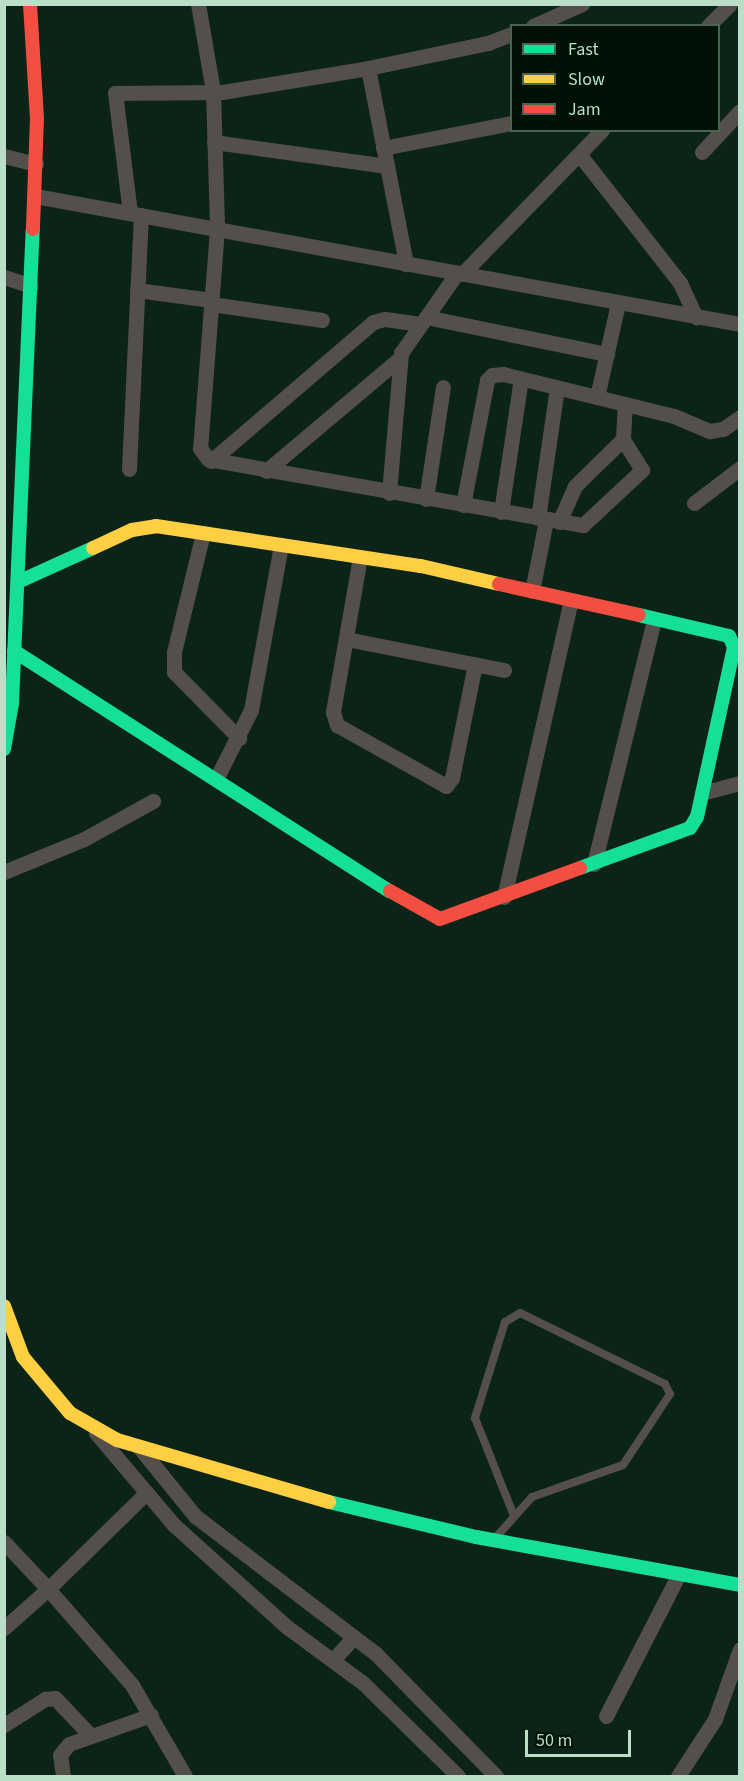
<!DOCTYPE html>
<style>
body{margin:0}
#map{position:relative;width:744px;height:1781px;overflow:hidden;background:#0c2317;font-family:"Source Sans 3",sans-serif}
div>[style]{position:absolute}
.lane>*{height:8px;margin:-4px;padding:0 4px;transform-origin:4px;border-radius:4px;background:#554f4b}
.street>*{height:15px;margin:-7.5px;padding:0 7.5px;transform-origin:7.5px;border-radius:7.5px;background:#554f4b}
.fast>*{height:14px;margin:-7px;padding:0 7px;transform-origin:7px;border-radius:7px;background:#16e098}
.slow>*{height:14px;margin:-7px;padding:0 7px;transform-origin:7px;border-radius:7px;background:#ffcf43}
.jam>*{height:14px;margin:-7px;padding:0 7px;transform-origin:7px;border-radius:7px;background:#f24e42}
span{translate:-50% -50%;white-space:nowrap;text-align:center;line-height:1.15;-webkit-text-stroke:6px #001206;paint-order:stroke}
.frame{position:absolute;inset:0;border:6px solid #badec6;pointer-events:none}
.legend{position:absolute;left:510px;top:24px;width:210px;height:108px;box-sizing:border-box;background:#001206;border:2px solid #4a6453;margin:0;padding:8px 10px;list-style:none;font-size:18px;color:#badec6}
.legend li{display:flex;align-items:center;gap:12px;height:30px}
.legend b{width:30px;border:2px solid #4a6453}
.scale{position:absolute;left:525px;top:1730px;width:106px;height:27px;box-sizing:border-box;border:3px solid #badec6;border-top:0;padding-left:8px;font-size:18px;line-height:21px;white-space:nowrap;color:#badec6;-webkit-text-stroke:4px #001206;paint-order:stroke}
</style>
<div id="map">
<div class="lane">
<div style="left:497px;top:1536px;width:52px;rotate:-48.1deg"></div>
<div style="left:532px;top:1497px;width:96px;rotate:-19.4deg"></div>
<div style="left:623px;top:1465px;width:85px;rotate:-56.5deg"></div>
<div style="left:670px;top:1394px;width:11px;rotate:-117deg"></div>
<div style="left:665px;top:1384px;width:161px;rotate:-153.9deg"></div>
<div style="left:520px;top:1313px;width:17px;rotate:149deg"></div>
<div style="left:505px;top:1322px;width:101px;rotate:107.4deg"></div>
<div style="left:475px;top:1418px;width:105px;rotate:68.3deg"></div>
</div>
<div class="street">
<div style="left:198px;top:4px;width:88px;rotate:80.2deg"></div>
<div style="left:213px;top:91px;width:138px;rotate:88.3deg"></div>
<div style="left:217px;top:229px;width:220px;rotate:94.4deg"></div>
<div style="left:200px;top:448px;width:14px;rotate:54deg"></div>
<div style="left:208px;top:459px;width:381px;rotate:10deg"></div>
<div style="left:583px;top:525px;width:81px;rotate:-43deg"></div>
<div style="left:642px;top:470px;width:36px;rotate:-122deg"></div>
<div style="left:623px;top:439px;width:35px;rotate:-87deg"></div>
<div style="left:533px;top:26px;width:54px;rotate:-24.2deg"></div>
<div style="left:708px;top:26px;width:31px;rotate:-45deg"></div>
<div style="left:368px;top:68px;width:200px;rotate:79deg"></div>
<div style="left:214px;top:142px;width:175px;rotate:7.9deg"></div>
<div style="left:383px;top:148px;width:131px;rotate:-11deg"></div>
<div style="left:702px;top:152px;width:56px;rotate:-47.2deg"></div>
<div style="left:579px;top:154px;width:164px;rotate:51.9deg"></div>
<div style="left:680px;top:283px;width:38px;rotate:65deg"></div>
<div style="left:4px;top:156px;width:33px;rotate:14deg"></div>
<div style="left:35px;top:196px;width:717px;rotate:10.29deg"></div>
<div style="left:130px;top:213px;width:121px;rotate:-97.1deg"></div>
<div style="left:115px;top:93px;width:107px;rotate:-0.5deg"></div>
<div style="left:222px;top:92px;width:148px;rotate:-9.3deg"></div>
<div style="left:368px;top:68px;width:123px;rotate:-11.8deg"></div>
<div style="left:488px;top:43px;width:26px;rotate:-21deg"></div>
<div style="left:462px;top:274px;width:201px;rotate:-45.8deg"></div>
<div style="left:4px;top:277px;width:28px;rotate:18deg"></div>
<div style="left:137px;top:290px;width:75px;rotate:7.7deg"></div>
<div style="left:211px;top:304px;width:112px;rotate:8.2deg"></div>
<div style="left:426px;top:317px;width:185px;rotate:11.6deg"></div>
<div style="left:597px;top:397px;width:96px;rotate:-77.4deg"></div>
<div style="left:211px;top:461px;width:213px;rotate:-40.6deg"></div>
<div style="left:373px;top:322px;width:12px;rotate:-14deg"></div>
<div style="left:385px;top:319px;width:36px;rotate:8deg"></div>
<div style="left:129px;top:469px;width:254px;rotate:-87.3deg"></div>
<div style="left:266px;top:471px;width:175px;rotate:-40.1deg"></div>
<div style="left:389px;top:493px;width:141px;rotate:-85.1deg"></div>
<div style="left:401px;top:353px;width:98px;rotate:-55deg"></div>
<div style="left:426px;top:499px;width:113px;rotate:-81.4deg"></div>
<div style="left:694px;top:503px;width:58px;rotate:-37.3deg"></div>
<div style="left:463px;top:505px;width:127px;rotate:-79.1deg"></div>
<div style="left:487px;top:380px;width:7px;rotate:-45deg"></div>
<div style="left:492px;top:375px;width:11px;rotate:-5deg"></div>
<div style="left:503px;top:374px;width:176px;rotate:13.8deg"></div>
<div style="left:674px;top:416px;width:39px;rotate:23deg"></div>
<div style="left:710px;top:431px;width:13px;rotate:-9deg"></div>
<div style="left:723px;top:429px;width:21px;rotate:-35deg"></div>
<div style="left:501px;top:512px;width:135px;rotate:-81.5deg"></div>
<div style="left:538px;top:518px;width:132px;rotate:-81.7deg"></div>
<div style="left:559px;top:522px;width:39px;rotate:-66deg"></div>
<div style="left:575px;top:486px;width:67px;rotate:-44.4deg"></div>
<div style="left:203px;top:533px;width:122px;rotate:103.7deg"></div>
<div style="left:174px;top:652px;width:20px;rotate:90deg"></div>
<div style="left:174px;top:672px;width:93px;rotate:45.4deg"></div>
<div style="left:360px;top:557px;width:157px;rotate:99.9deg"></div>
<div style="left:333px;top:712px;width:14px;rotate:73deg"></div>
<div style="left:337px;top:725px;width:125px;rotate:29.2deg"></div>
<div style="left:446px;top:786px;width:10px;rotate:-53deg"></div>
<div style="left:452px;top:778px;width:116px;rotate:-78.6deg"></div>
<div style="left:532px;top:591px;width:72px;rotate:-78.8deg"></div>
<div style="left:346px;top:639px;width:161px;rotate:11.1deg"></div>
<div style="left:216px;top:779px;width:77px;rotate:-63.1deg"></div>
<div style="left:251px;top:710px;width:168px;rotate:-79.7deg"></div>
<div style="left:702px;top:793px;width:39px;rotate:-15deg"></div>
<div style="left:594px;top:864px;width:252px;rotate:-76.2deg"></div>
<div style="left:4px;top:872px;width:87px;rotate:-22.4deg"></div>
<div style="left:84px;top:839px;width:79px;rotate:-28.8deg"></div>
<div style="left:504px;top:897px;width:304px;rotate:-77.3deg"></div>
<div style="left:96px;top:1433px;width:121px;rotate:49.7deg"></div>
<div style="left:174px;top:1525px;width:152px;rotate:42.1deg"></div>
<div style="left:287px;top:1627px;width:94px;rotate:36.4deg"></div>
<div style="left:363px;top:1683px;width:133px;rotate:44.4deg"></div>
<div style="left:139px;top:1447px;width:89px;rotate:50.9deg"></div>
<div style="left:195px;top:1516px;width:226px;rotate:37.3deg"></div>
<div style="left:375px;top:1653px;width:173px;rotate:45.5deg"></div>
<div style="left:146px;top:1493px;width:137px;rotate:135.6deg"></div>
<div style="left:48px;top:1589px;width:128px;rotate:48.8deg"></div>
<div style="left:132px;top:1685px;width:105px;rotate:59.8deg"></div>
<div style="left:4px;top:1542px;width:64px;rotate:46.9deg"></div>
<div style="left:48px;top:1589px;width:59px;rotate:138.4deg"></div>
<div style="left:333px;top:1660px;width:31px;rotate:-48deg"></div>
<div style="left:606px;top:1716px;width:160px;rotate:-62.8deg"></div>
<div style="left:4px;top:1725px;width:49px;rotate:-32.4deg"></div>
<div style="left:45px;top:1699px;width:10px;rotate:-6deg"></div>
<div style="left:55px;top:1698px;width:52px;rotate:46.5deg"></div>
<div style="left:63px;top:1776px;width:21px;rotate:-98deg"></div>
<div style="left:60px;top:1755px;width:14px;rotate:-51deg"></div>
<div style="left:69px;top:1744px;width:87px;rotate:-19.5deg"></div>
<div style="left:678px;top:1776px;width:68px;rotate:-57deg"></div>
<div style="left:715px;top:1719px;width:74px;rotate:-70.3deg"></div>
</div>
<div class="fast">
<div style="left:18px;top:582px;width:82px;rotate:-24.4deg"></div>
<div style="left:14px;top:651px;width:446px;rotate:32.6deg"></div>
<div style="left:4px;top:749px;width:47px;rotate:-80.1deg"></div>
<div style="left:12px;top:703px;width:474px;rotate:-87.5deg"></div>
<div style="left:580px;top:868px;width:117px;rotate:-20deg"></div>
<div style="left:690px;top:828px;width:13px;rotate:-58deg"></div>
<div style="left:697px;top:817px;width:174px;rotate:-77.7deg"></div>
<div style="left:734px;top:647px;width:12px;rotate:-114deg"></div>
<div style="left:729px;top:636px;width:92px;rotate:-166.9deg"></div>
<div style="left:329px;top:1502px;width:151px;rotate:13.4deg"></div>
<div style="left:476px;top:1537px;width:268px;rotate:10.3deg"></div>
</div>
<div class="slow">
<div style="left:93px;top:548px;width:43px;rotate:-24.8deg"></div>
<div style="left:132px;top:530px;width:24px;rotate:-9deg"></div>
<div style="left:156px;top:526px;width:268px;rotate:8.6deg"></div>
<div style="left:421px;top:566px;width:80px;rotate:13deg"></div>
<div style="left:4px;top:1306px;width:54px;rotate:69.6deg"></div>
<div style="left:23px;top:1357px;width:73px;rotate:50deg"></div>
<div style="left:70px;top:1413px;width:54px;rotate:29.9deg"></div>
<div style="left:117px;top:1440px;width:221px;rotate:16.3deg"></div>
</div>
<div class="jam">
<div style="left:30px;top:4px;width:114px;rotate:86.5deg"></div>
<div style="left:37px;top:118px;width:111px;rotate:92.1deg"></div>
<div style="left:499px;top:584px;width:143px;rotate:12.5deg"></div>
<div style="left:390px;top:891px;width:57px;rotate:29.2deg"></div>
<div style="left:440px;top:919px;width:149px;rotate:-20deg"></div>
</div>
<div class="frame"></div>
<ul class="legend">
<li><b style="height:8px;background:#16e098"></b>Fast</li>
<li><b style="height:8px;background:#ffcf43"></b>Slow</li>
<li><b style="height:8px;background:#f24e42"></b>Jam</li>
</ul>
<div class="scale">50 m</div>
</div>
